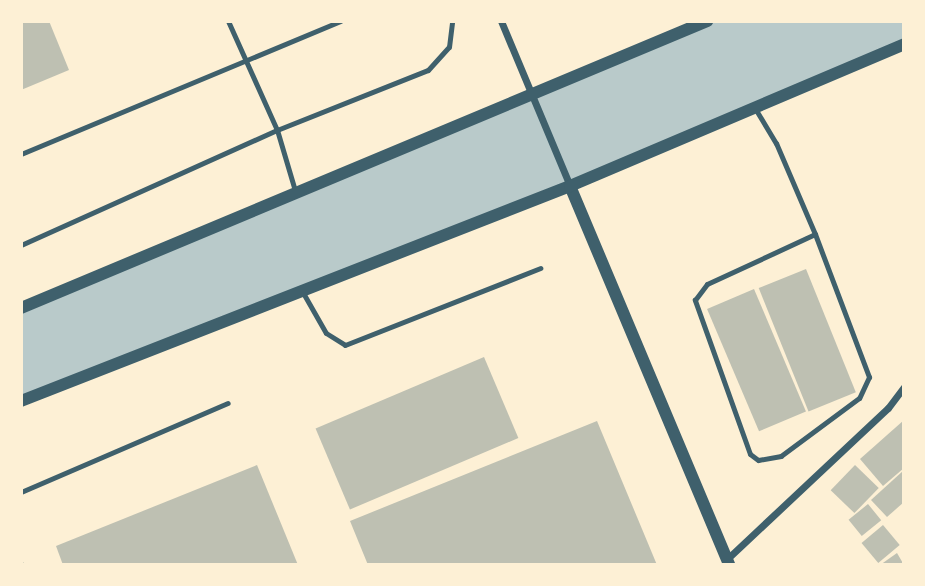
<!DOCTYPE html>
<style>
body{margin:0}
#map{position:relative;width:925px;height:586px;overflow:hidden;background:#fdf0d5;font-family:"PT Sans Narrow",sans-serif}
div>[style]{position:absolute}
.green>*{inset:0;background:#b9caca}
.building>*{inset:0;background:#bec0b2;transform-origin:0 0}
.service>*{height:5px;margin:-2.5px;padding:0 2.5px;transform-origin:2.5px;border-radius:2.5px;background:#3f606c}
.minor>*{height:7px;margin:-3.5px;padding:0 3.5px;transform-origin:3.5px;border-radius:3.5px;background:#3f606c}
.tertiary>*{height:12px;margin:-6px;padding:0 6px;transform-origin:6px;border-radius:6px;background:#3f606c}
span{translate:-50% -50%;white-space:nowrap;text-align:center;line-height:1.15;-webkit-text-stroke:7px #fdf0d5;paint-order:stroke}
.frame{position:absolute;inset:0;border:23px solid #fdf0d5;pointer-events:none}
</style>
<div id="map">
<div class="green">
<div style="clip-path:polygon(707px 21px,904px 21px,904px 44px,756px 110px,21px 401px,21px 308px)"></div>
</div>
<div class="building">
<div style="clip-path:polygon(21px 21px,49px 21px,69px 70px,21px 90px)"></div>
<div style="left:806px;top:269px;width:133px;height:51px;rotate:68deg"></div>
<div style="left:754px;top:289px;width:133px;height:51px;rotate:67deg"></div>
<div style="left:484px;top:357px;width:88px;height:183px;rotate:67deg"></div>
<div style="clip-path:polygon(904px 420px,904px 468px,883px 486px,860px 459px)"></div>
<div style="clip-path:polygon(597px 421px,657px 565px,368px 565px,350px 521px)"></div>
<div style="clip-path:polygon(257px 465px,298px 565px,63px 565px,56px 546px)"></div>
<div style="left:855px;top:465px;width:33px;height:35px;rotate:44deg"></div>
<div style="clip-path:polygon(904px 470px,904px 502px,887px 517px,871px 500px)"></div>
<div style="left:868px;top:504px;width:21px;height:25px;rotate:51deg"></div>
<div style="left:883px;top:525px;width:26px;height:28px;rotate:50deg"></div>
<div style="clip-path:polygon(897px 553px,904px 565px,880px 565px)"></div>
</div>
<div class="service">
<div style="left:756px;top:110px;width:39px;rotate:59deg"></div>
<div style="left:776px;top:143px;width:99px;rotate:66.8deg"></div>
<div style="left:815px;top:234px;width:153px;rotate:69.3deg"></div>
<div style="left:869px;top:377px;width:23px;rotate:115deg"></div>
<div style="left:859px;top:398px;width:97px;rotate:143.4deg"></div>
<div style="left:781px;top:456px;width:23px;rotate:170deg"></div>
<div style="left:758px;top:460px;width:10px;rotate:-143deg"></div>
<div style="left:750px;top:454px;width:164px;rotate:-109.7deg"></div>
<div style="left:695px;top:300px;width:20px;rotate:-53deg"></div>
<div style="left:707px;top:284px;width:119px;rotate:-24.8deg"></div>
<div style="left:21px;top:154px;width:346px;rotate:-22.6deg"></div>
<div style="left:296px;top:194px;width:67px;rotate:-106.5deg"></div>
<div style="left:277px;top:130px;width:162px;rotate:-21.7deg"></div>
<div style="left:428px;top:70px;width:31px;rotate:-48deg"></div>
<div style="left:449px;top:47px;width:26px;rotate:-83deg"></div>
<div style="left:21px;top:245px;width:281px;rotate:-24.2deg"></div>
<div style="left:277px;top:130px;width:120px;rotate:-114.2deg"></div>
<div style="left:302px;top:291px;width:48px;rotate:60.3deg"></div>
<div style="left:326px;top:333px;width:22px;rotate:32deg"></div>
<div style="left:345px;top:345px;width:210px;rotate:-21.5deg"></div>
<div style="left:21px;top:492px;width:225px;rotate:-23.3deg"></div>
<div style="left:21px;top:564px;width:1px;rotate:90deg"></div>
</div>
<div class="minor">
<div style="left:501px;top:21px;width:179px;rotate:67.3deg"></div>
<div style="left:726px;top:560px;width:222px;rotate:-43.2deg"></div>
<div style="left:888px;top:408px;width:26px;rotate:-53deg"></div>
</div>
<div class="tertiary">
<div style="left:570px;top:186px;width:411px;rotate:67.2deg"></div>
<div style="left:21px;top:308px;width:744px;rotate:-22.7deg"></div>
<div style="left:21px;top:401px;width:590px;rotate:-21.39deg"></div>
<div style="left:570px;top:186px;width:363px;rotate:-23deg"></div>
</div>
<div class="frame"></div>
</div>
